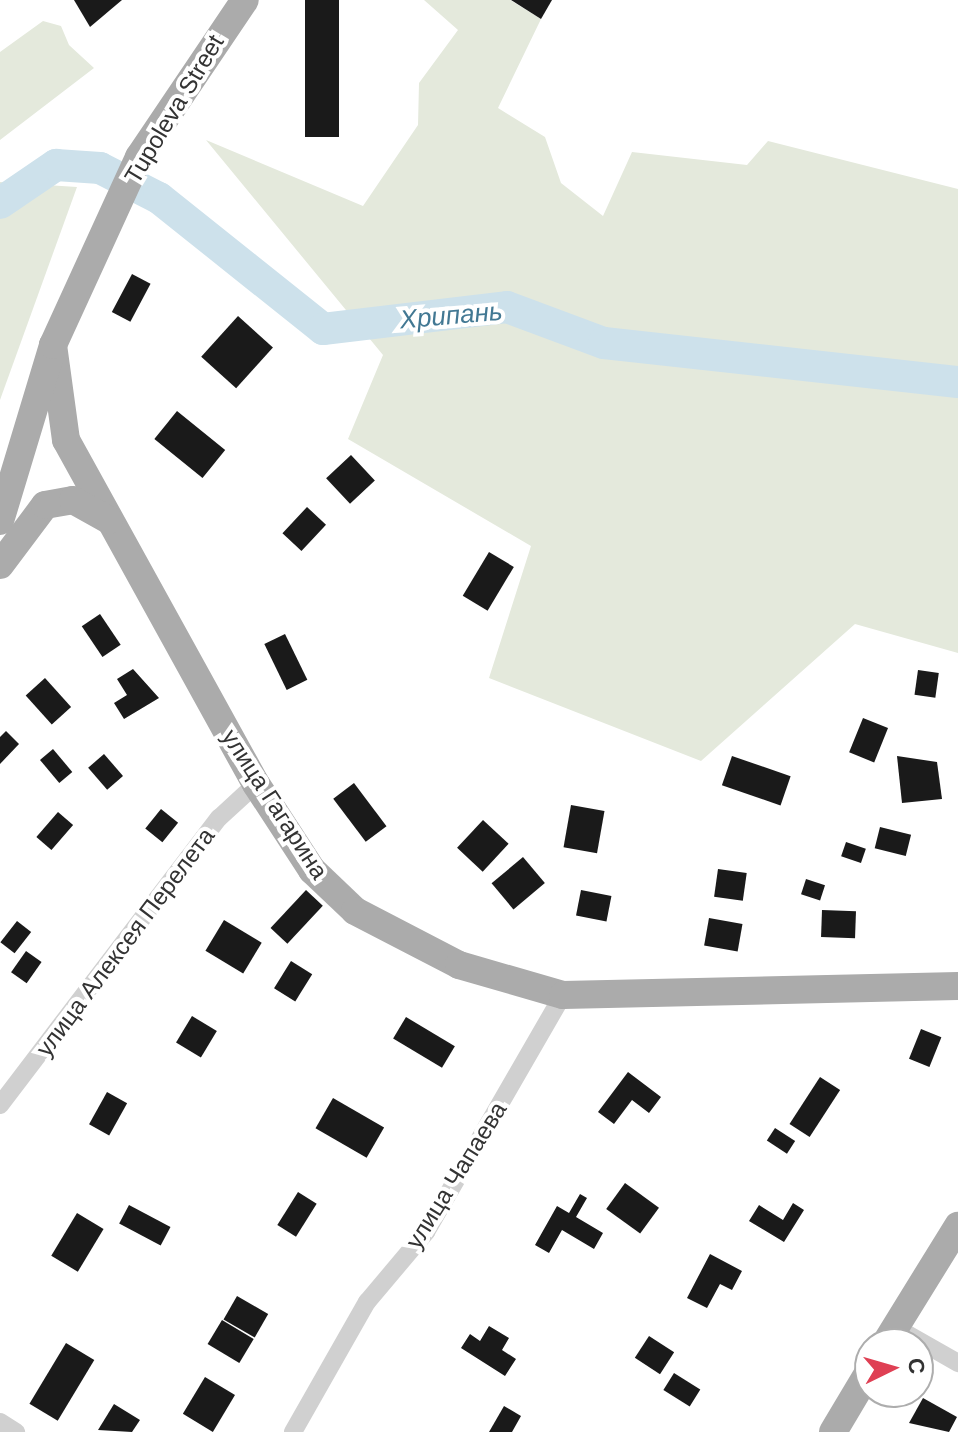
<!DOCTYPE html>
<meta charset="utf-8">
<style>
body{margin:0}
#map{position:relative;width:958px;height:1432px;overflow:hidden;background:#fff;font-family:Helvetica,sans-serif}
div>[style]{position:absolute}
.green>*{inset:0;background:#e4e9dc}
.river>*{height:32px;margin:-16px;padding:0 16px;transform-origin:16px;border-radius:16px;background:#cde1eb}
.building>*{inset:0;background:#1a1a1a;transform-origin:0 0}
.minor>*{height:18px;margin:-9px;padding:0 9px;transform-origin:9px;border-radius:9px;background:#d0d0d0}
.primary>*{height:28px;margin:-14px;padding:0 14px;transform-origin:14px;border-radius:14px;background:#ababab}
span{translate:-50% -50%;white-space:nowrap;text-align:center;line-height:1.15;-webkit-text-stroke:8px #fff;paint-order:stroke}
.street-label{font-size:24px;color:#333}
.water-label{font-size:26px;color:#427893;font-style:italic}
.north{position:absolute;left:854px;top:1328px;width:80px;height:80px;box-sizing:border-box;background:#fff;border:2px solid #adadad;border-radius:50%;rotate:85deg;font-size:22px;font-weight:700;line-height:32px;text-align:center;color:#333}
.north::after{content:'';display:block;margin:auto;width:28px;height:36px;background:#df4054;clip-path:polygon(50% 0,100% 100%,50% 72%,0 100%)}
</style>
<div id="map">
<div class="green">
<div style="clip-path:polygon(424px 0,510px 0,541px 19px,498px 108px,545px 137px,561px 183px,603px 216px,632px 152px,747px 165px,768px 141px,958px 189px,958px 653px,855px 624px,701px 761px,489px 678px,531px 546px,348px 439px,383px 355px,206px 140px,363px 206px,418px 125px,419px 83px,458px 30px)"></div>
<div style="clip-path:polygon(43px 21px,61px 26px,69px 45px,94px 68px,0 140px,0 52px)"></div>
<div style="clip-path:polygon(0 182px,77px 187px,0 400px)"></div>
</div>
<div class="river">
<div style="left:0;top:203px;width:68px;rotate:-34.2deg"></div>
<div style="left:56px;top:165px;width:44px;rotate:3.9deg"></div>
<div style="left:100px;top:168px;width:66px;rotate:27deg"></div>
<div style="left:159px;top:198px;width:210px;rotate:38.6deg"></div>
<div style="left:323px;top:329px;width:185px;rotate:-6.8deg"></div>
<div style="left:507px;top:307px;width:103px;rotate:20.4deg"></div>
<div style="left:604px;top:343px;width:356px;rotate:6.3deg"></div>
</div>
<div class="building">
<div style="clip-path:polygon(74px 0,122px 0,90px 27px)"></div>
<div style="left:305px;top:0;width:34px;height:137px"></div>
<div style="clip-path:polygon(511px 0,552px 0,541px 19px)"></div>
<div style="left:132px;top:274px;width:21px;height:43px;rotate:28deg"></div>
<div style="left:238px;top:316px;width:47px;height:55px;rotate:42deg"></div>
<div style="left:177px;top:411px;width:62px;height:36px;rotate:39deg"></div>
<div style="left:351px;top:455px;width:35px;height:34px;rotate:47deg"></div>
<div style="left:307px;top:507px;width:26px;height:36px;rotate:43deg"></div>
<div style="left:489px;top:552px;width:29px;height:51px;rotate:31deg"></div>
<div style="left:100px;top:614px;width:37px;height:22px;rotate:56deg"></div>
<div style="left:285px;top:634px;width:51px;height:23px;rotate:64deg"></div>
<div style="clip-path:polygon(133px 669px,159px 698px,124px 719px,114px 703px,127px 695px,117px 679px)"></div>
<div style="left:918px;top:670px;width:21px;height:25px;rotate:8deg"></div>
<div style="left:45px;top:678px;width:39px;height:26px;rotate:48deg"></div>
<div style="left:863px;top:718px;width:27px;height:37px;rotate:22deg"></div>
<div style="clip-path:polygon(6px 731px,19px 744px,0 764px,0 737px)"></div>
<div style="left:53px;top:749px;width:30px;height:17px;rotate:50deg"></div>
<div style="left:104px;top:754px;width:29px;height:21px;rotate:49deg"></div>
<div style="left:732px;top:756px;width:62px;height:31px;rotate:19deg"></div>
<div style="clip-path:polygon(897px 756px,937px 762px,942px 799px,902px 803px)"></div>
<div style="left:354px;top:783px;width:54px;height:26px;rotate:53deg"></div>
<div style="left:571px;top:805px;width:34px;height:43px;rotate:10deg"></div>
<div style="left:161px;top:809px;width:22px;height:25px;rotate:39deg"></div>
<div style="left:58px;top:812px;width:20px;height:33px;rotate:41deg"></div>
<div style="left:483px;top:820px;width:35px;height:38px;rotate:43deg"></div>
<div style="left:880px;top:827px;width:32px;height:22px;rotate:14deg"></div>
<div style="left:846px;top:842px;width:21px;height:15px;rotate:19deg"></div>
<div style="left:523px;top:857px;width:34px;height:41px;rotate:50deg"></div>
<div style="left:718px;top:869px;width:29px;height:28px;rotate:8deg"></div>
<div style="left:806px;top:879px;width:20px;height:16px;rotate:18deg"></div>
<div style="left:306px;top:890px;width:23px;height:52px;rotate:43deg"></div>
<div style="left:581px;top:890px;width:31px;height:26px;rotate:11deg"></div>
<div style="left:822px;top:910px;width:34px;height:27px;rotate:2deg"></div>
<div style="left:709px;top:918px;width:34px;height:28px;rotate:10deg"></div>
<div style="left:224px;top:920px;width:44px;height:36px;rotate:31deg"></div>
<div style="left:17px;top:921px;width:18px;height:27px;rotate:38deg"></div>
<div style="left:26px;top:951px;width:19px;height:26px;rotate:35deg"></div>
<div style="left:291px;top:961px;width:25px;height:32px;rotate:32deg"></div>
<div style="left:192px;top:1016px;width:29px;height:31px;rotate:31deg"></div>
<div style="left:406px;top:1017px;width:57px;height:25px;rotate:31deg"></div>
<div style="left:921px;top:1029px;width:22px;height:32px;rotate:22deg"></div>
<div style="clip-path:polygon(628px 1072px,661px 1097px,649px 1113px,632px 1100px,614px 1124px,598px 1112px)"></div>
<div style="left:820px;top:1077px;width:24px;height:56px;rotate:33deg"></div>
<div style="left:107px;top:1092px;width:23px;height:37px;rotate:29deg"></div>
<div style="left:333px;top:1098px;width:59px;height:35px;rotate:30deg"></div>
<div style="left:775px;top:1128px;width:24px;height:15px;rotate:33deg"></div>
<div style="left:625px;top:1183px;width:42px;height:32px;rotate:36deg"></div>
<div style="left:298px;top:1192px;width:22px;height:39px;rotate:32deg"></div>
<div style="clip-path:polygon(580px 1194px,587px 1198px,576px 1217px,603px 1233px,594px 1249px,562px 1230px,549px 1253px,535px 1245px,557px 1206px,569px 1213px)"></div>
<div style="clip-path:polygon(793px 1203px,804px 1210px,784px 1242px,749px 1221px,759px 1205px,783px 1220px)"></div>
<div style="left:129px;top:1205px;width:47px;height:21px;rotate:28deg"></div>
<div style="left:77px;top:1213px;width:31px;height:50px;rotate:31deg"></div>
<div style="clip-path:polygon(710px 1254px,742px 1271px,732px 1290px,720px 1284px,707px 1308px,687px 1298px)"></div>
<div style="left:237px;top:1296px;width:36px;height:27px;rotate:30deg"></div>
<div style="left:222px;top:1320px;width:37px;height:28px;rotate:31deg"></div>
<div style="clip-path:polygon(489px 1326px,509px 1338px,502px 1350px,516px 1359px,505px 1376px,461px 1348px,470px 1334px,480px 1341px)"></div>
<div style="left:649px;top:1336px;width:30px;height:26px;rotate:33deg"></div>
<div style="left:66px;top:1343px;width:33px;height:71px;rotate:31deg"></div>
<div style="left:674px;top:1373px;width:31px;height:20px;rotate:32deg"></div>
<div style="left:205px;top:1377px;width:35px;height:43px;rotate:31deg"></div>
<div style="clip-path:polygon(923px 1398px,957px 1417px,949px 1432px,909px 1423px)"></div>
<div style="clip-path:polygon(114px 1404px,140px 1420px,132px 1432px,98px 1430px)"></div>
<div style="clip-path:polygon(504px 1406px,521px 1416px,512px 1432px,489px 1432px)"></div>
</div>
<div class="minor">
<div style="left:0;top:1105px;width:361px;rotate:-52.7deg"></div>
<div style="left:219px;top:818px;width:50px;rotate:-42.6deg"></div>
<div style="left:895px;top:1327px;width:73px;rotate:29.7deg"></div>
<div style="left:0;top:1422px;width:19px;rotate:32deg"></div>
<div style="left:293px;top:1432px;width:150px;rotate:-60.4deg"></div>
<div style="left:367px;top:1302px;width:92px;rotate:-49.9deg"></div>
<div style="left:426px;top:1232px;width:274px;rotate:-60deg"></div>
</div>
<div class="primary">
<div style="left:53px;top:345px;width:96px;rotate:82.2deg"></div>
<div style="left:66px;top:440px;width:393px;rotate:61.1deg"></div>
<div style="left:256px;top:784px;width:103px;rotate:56.9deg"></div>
<div style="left:312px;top:870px;width:59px;rotate:43.6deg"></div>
<div style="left:355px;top:911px;width:117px;rotate:27.4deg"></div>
<div style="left:459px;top:965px;width:108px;rotate:16.1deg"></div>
<div style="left:563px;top:995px;width:395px;rotate:-1.3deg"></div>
<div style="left:0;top:521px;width:184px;rotate:-73.2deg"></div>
<div style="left:53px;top:345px;width:207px;rotate:-65.4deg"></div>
<div style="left:139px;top:157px;width:189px;rotate:-56deg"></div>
<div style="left:0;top:565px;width:75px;rotate:-53.1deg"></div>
<div style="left:45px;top:505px;width:28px;rotate:-10deg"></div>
<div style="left:73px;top:500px;width:41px;rotate:29.1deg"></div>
<div style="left:885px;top:1344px;width:139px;rotate:-58.3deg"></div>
<div style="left:833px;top:1432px;width:72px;rotate:-59.2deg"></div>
</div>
<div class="street-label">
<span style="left:174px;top:109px;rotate:-59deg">Tupoleva Street</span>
<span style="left:275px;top:804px;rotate:57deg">улица Гагарина</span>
<span style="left:125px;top:942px;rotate:-53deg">улица Алексея Перелета</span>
<span style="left:456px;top:1175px;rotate:-58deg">улица Чапаева</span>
</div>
<div class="water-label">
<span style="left:451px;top:316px;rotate:-5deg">Хрипань</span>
</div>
<div class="north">С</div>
</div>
